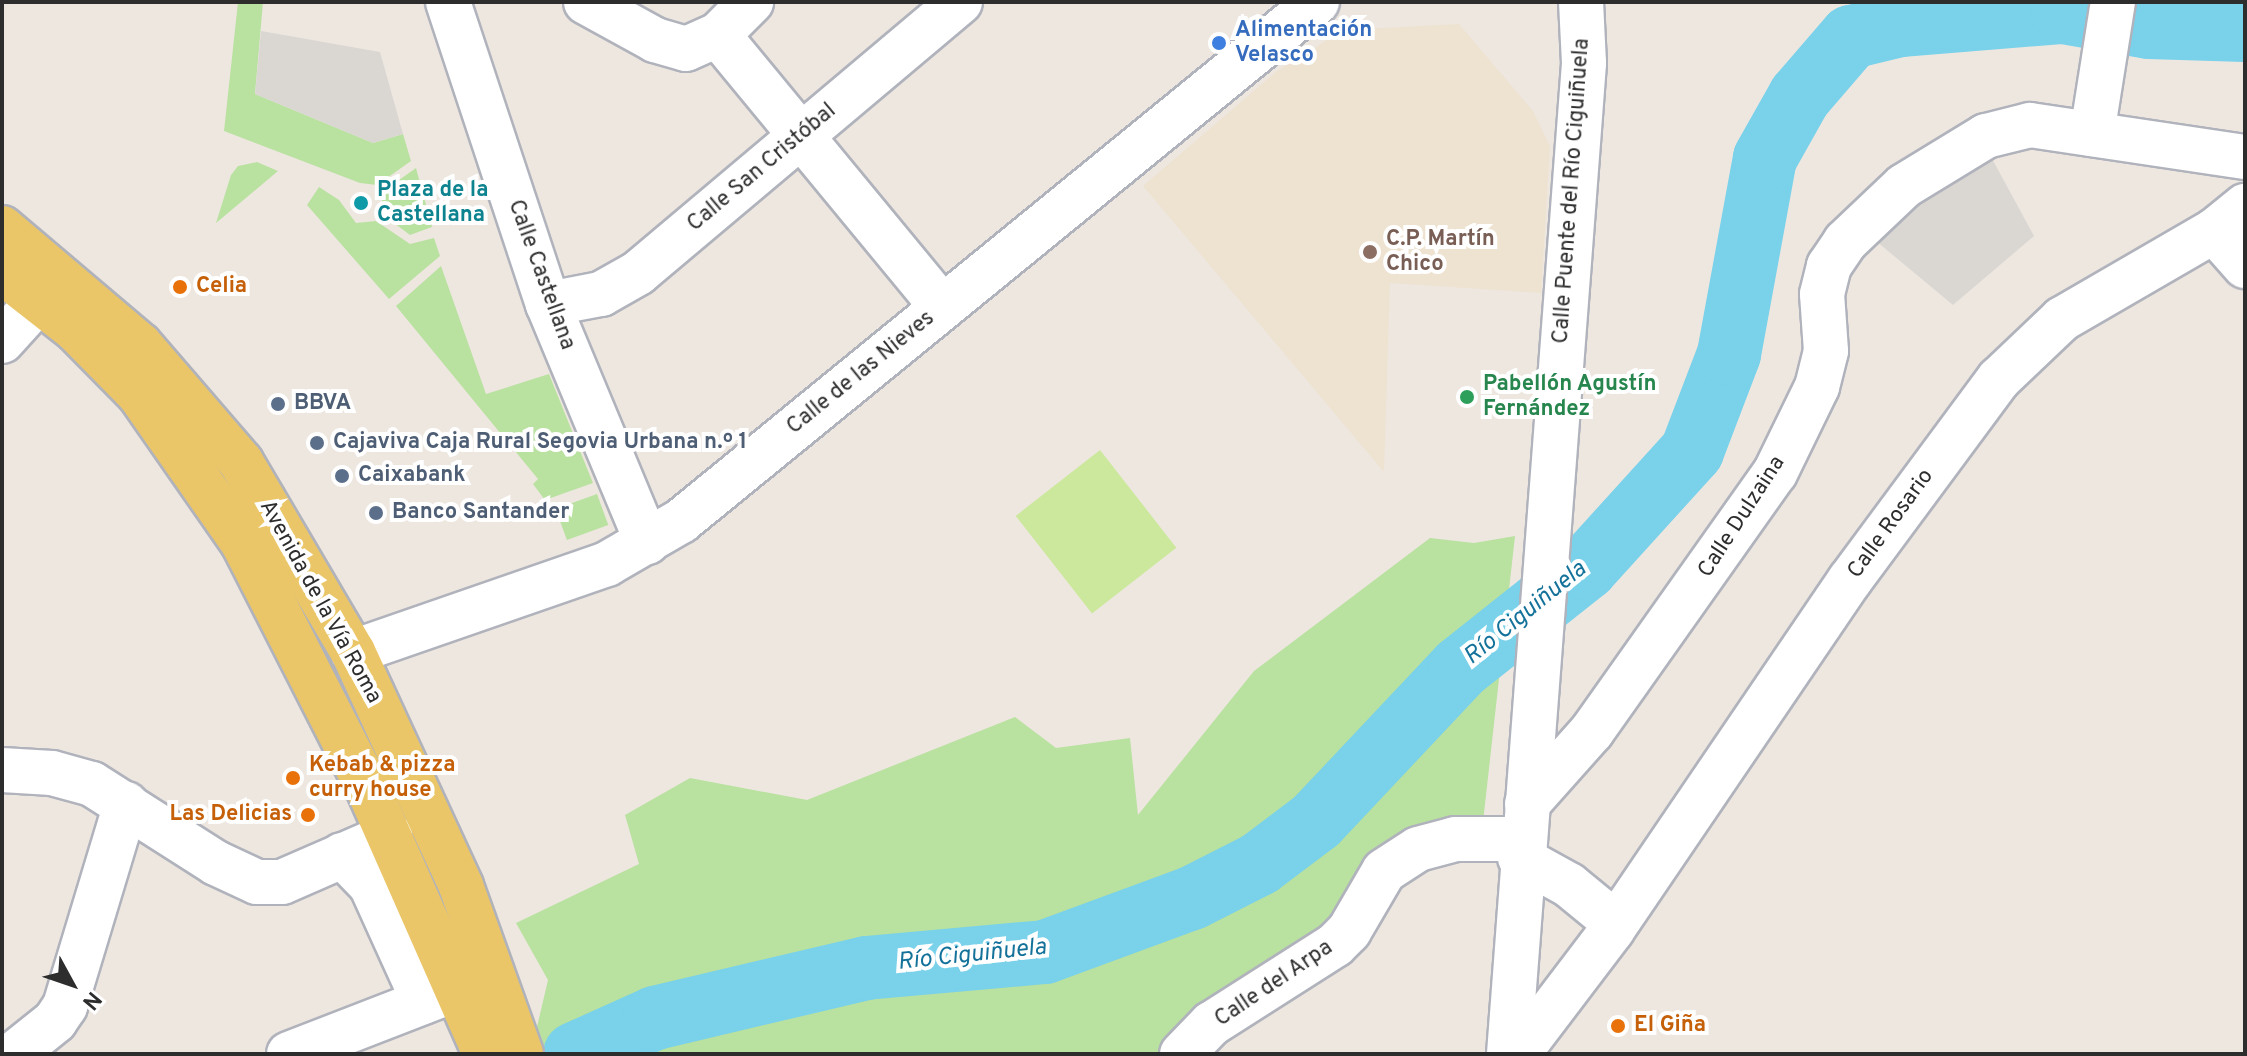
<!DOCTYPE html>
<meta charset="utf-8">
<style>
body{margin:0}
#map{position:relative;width:2247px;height:1056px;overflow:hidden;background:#eee7e0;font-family:Overpass,sans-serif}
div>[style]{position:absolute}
.education>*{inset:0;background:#eee3d1}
.green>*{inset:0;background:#b9e1a0;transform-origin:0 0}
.pitch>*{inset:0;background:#cbe89c;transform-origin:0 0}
.plaza>*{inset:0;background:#dad7d3}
.river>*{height:64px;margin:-32px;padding:0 32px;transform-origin:32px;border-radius:32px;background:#79d1ea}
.roads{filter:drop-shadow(2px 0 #b1b3bc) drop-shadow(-2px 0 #b1b3bc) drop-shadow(0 2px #b1b3bc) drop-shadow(0 -2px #b1b3bc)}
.minor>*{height:44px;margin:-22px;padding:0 22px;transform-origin:22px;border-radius:22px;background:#fff}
.major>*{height:44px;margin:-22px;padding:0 22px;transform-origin:22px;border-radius:22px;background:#ebc668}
.dots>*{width:22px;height:22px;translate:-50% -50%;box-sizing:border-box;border:4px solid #fff;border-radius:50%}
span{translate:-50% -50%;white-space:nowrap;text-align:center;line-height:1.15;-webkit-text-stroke:8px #fff;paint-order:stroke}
.shop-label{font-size:22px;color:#366cbe;font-weight:700}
.left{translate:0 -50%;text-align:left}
.street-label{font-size:22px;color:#2d2d2d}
.culture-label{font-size:22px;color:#0d838f;font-weight:700}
.education-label{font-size:22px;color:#785e54;font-weight:700}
.food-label{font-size:22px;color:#c56008;font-weight:700}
.right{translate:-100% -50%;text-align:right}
.leisure-label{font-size:22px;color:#27864d;font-weight:700}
.service-label{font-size:22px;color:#4e5e75;font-weight:700}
.water-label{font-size:24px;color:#14729a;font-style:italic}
.frame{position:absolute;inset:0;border:4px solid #2d2d2d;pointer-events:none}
.north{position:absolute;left:32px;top:944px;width:80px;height:80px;-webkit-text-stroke:6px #fff;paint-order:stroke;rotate:130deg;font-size:22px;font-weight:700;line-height:32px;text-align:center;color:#2d2d2d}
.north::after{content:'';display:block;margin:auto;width:28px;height:36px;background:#2d2d2d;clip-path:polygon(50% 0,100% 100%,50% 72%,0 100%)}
</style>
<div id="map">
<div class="education">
<div style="clip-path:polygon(1459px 24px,1533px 111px,1550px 146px,1541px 293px,1390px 283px,1384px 472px,1143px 186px,1277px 71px,1343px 30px)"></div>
</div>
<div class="green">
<div style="clip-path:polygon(238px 2px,263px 2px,255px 94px,373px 143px,403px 134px,411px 161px,377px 185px,360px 183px,224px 131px)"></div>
<div style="clip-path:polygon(257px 162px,278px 171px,216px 223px,231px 175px,238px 166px)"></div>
<div style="clip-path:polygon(416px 168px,432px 227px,410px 235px,382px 214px,382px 192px)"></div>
<div style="clip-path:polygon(319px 187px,339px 200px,356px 223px,376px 221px,410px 244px,434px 238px,440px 256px,389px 299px,307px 205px)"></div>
<div style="clip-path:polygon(441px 266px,486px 394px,549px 374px,593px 483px,545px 500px,533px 484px,538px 479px,396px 306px)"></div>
<div style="left:597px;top:494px;width:33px;height:44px;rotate:70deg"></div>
<div style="clip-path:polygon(1515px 536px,1483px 822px,1412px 827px,1387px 874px,1206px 1054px,515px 1054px,533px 1044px,548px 980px,516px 923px,639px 864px,625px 815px,690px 778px,807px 800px,1015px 717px,1056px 748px,1130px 738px,1138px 815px,1254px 671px,1430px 538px,1474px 543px)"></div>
</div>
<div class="pitch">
<div style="left:1100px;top:450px;width:124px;height:107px;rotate:52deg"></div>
</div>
<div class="plaza">
<div style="clip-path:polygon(261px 31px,380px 52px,403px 134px,373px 143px,255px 94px)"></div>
<div style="clip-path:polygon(1990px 155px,2034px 236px,1953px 305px,1876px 241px,1888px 221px)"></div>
</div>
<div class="river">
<div style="left:575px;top:1054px;width:88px;rotate:-24.2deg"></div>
<div style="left:655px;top:1018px;width:217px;rotate:-13.3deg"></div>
<div style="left:866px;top:968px;width:180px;rotate:-5.1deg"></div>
<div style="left:1045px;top:952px;width:157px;rotate:-20.2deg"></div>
<div style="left:1192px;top:898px;width:75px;rotate:-26.9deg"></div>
<div style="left:1259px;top:864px;width:71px;rotate:-37deg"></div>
<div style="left:1316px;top:821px;width:210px;rotate:-46.7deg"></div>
<div style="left:1460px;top:668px;width:161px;rotate:-38.4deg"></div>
<div style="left:1586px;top:568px;width:158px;rotate:-47.8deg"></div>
<div style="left:1692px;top:451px;width:104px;rotate:-69.1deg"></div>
<div style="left:1729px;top:354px;width:199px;rotate:-79.6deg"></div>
<div style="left:1765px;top:158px;width:71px;rotate:-60.6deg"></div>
<div style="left:1800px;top:96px;width:78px;rotate:-49.2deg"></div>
<div style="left:1851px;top:37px;width:50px;rotate:-13.8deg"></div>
<div style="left:1900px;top:25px;width:164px;rotate:-4.6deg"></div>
<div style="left:2063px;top:12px;width:87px;rotate:9.9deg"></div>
<div style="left:2149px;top:27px;width:96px;rotate:1.8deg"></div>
</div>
<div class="roads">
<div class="minor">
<div style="left:448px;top:2px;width:318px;rotate:71.7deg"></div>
<div style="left:548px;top:304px;width:258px;rotate:67.4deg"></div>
<div style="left:586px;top:2px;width:79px;rotate:28.8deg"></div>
<div style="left:655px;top:40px;width:32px;rotate:16deg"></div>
<div style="left:686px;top:49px;width:35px;rotate:-24deg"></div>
<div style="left:718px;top:35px;width:47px;rotate:-45deg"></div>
<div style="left:718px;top:35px;width:352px;rotate:50.5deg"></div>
<div style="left:2092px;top:134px;width:134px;rotate:-81deg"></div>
<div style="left:2214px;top:231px;width:47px;rotate:48.5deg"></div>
<div style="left:548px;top:304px;width:54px;rotate:-10.7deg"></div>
<div style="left:601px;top:294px;width:43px;rotate:-29.6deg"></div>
<div style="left:638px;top:273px;width:421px;rotate:-40.1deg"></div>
<div style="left:2px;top:341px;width:55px;rotate:-47.9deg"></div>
<div style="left:353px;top:652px;width:269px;rotate:-19.1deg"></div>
<div style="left:607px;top:564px;width:86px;rotate:-30.2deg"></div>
<div style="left:681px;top:521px;width:821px;rotate:-39.22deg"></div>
<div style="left:2px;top:770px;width:50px;rotate:3.4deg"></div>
<div style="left:52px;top:773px;width:41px;rotate:15.4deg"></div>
<div style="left:92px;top:784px;width:147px;rotate:32.5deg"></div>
<div style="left:216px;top:863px;width:45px;rotate:24.9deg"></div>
<div style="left:257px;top:882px;width:25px"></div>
<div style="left:282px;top:882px;width:118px;rotate:-23.5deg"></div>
<div style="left:1527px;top:804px;width:98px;rotate:-48.3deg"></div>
<div style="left:1592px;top:731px;width:316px;rotate:-54.7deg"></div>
<div style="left:1775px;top:473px;width:96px;rotate:-64deg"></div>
<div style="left:1817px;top:387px;width:37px;rotate:-76deg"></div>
<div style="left:1826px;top:351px;width:57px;rotate:-94deg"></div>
<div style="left:1822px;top:294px;width:29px;rotate:-76deg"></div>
<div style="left:1829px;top:266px;width:29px;rotate:-56deg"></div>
<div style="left:1845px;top:242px;width:81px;rotate:-43.5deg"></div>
<div style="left:1904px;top:186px;width:96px;rotate:-31.4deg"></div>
<div style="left:1986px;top:136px;width:45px;rotate:-14deg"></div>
<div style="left:2030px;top:125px;width:217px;rotate:8.5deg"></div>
<div style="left:342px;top:855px;width:42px;rotate:46deg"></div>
<div style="left:371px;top:885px;width:128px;rotate:65.6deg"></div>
<div style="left:1520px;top:858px;width:56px;rotate:28.9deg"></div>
<div style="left:1569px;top:885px;width:58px;rotate:39.4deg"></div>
<div style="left:14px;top:1054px;width:53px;rotate:-38.8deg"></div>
<div style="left:55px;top:1021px;width:18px;rotate:-56deg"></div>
<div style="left:65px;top:1006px;width:211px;rotate:-73.2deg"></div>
<div style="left:289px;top:1054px;width:180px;rotate:-21.2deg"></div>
<div style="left:1182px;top:1054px;width:42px;rotate:-46deg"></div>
<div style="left:1211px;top:1024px;width:147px;rotate:-32.5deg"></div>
<div style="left:1335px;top:945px;width:20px;rotate:-45deg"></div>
<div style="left:1349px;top:931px;width:69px;rotate:-59.7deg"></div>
<div style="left:1384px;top:871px;width:40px;rotate:-32.9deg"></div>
<div style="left:1418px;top:849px;width:38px;rotate:-15deg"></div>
<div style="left:1455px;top:839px;width:68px"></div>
<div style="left:1509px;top:1054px;width:994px;rotate:-85.67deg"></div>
<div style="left:1584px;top:63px;width:61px;rotate:-92.8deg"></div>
<div style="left:1518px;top:1054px;width:156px;rotate:-52.8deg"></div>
<div style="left:1612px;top:930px;width:423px;rotate:-55.8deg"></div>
<div style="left:1850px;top:580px;width:250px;rotate:-53.5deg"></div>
<div style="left:1999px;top:379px;width:87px;rotate:-43.6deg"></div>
<div style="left:2062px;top:319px;width:176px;rotate:-30.1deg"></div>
<div style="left:2214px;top:231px;width:40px;rotate:-39deg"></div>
</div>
<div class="major">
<div style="left:2px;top:228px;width:181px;rotate:40.3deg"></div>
<div style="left:140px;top:345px;width:155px;rotate:49.2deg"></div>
<div style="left:241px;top:462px;width:221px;rotate:59.5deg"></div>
<div style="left:353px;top:652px;width:258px;rotate:65.2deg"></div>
<div style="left:461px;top:886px;width:178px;rotate:70.3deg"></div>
<div style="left:2px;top:272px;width:94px;rotate:38.1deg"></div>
<div style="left:76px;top:330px;width:90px;rotate:45.5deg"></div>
<div style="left:139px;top:394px;width:182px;rotate:55.1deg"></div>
<div style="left:243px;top:543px;width:273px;rotate:63deg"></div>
<div style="left:367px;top:786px;width:293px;rotate:66.2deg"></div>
</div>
</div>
<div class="dots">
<div style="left:1219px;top:43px;background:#3f7fe0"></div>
<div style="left:361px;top:203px;background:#0f9aa8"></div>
<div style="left:1370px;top:252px;background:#8d6e63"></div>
<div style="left:180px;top:287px;background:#e8710a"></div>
<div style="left:1467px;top:397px;background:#2e9e5b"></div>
<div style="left:278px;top:404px;background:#5c6f8a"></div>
<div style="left:317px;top:443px;background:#5c6f8a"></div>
<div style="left:342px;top:476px;background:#5c6f8a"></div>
<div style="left:376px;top:513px;background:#5c6f8a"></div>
<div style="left:293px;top:778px;background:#e8710a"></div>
<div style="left:308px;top:815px;background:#e8710a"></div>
<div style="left:1618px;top:1026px;background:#e8710a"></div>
</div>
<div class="shop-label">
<span class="left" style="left:1235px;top:43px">Alimentación<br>Velasco</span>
</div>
<div class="street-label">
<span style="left:762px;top:168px;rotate:-40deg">Calle San Cristóbal</span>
<span style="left:1572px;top:191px;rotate:-86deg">Calle Puente del Río Ciguiñuela</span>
<span style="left:541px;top:275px;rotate:70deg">Calle Castellana</span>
<span style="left:861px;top:373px;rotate:-39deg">Calle de las Nieves</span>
<span style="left:1742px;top:517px;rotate:-57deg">Calle Dulzaina</span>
<span style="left:1891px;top:524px;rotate:-54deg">Calle Rosario</span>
<span style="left:320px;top:602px;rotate:61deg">Avenida de la Vía Roma</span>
<span style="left:1274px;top:984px;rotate:-34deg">Calle del Arpa</span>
</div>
<div class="culture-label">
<span class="left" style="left:377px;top:203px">Plaza de la<br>Castellana</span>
</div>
<div class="education-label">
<span class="left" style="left:1386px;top:252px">C.P. Martín<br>Chico</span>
</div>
<div class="food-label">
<span class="left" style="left:196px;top:287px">Celia</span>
<span class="left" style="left:309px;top:778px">Kebab &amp; pizza<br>curry house</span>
<span class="right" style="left:292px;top:815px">Las Delicias</span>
<span class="left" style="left:1634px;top:1026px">El Giña</span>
</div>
<div class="leisure-label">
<span class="left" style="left:1483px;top:397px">Pabellón Agustín<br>Fernández</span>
</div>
<div class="service-label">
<span class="left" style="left:294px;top:404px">BBVA</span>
<span class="left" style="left:333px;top:443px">Cajaviva Caja Rural Segovia Urbana n.º 1</span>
<span class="left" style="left:358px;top:476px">Caixabank</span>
<span class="left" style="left:392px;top:513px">Banco Santander</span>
</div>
<div class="water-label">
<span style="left:1526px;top:614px;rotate:-39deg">Río Ciguiñuela</span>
<span style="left:972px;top:956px;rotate:-6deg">Río Ciguiñuela</span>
</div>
<div class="frame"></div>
<div class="north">N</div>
</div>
